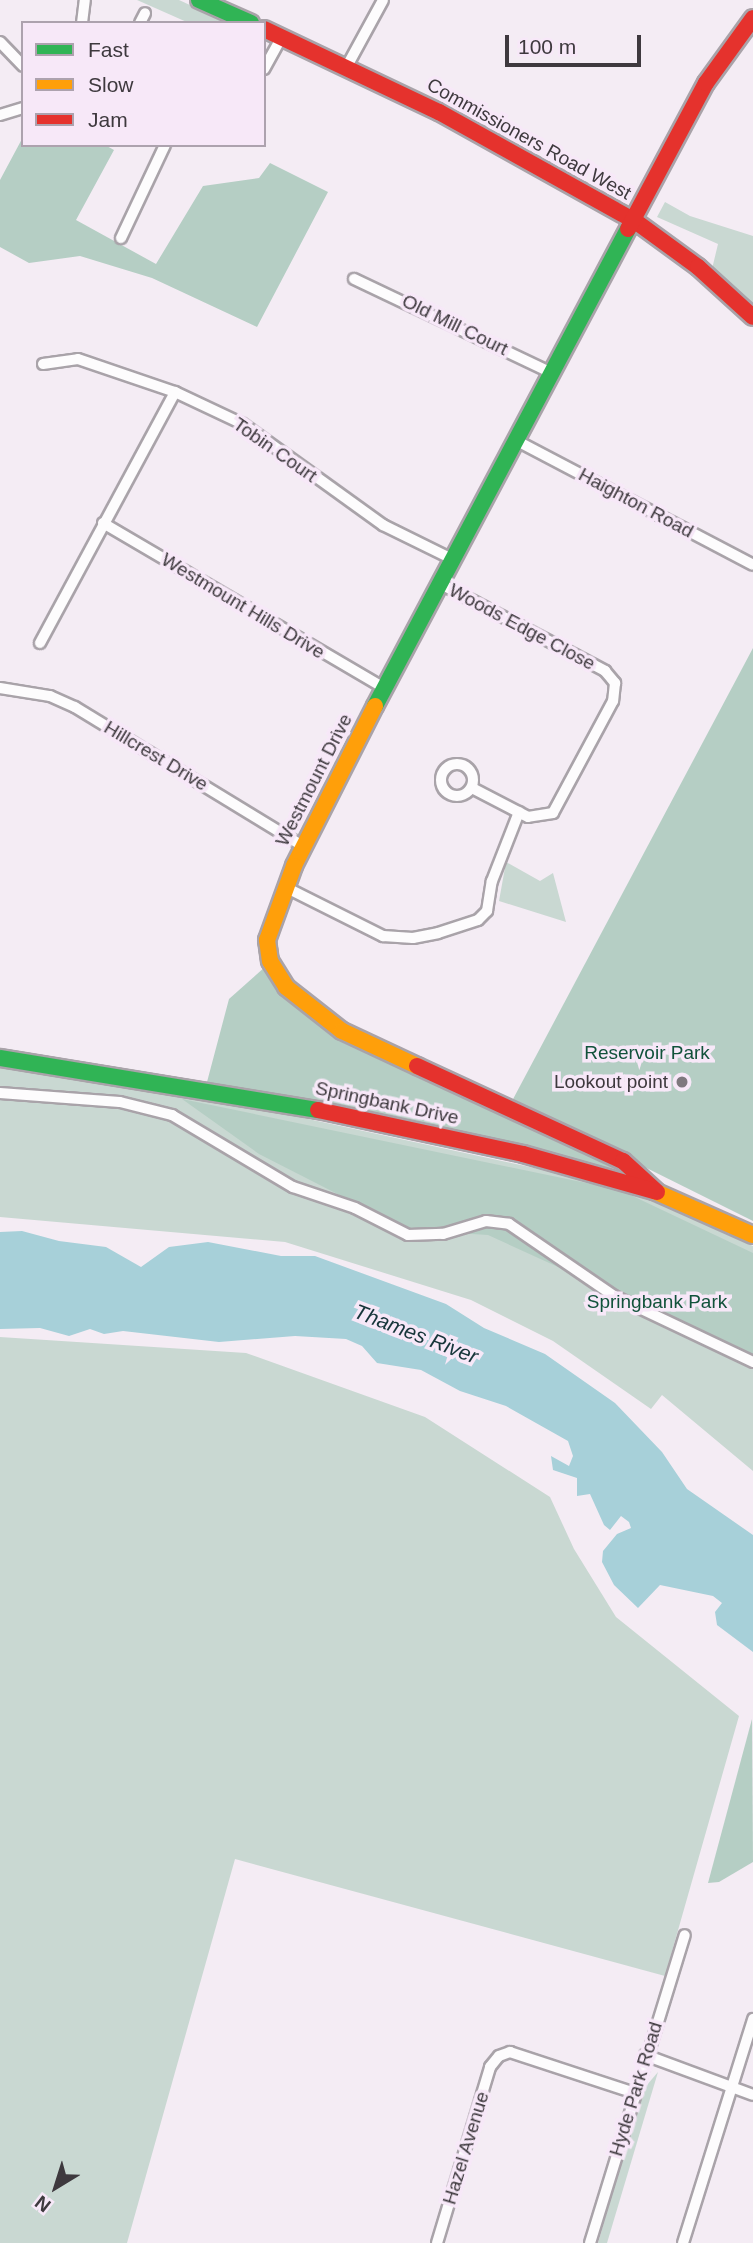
<!DOCTYPE html>
<style>
body{margin:0}
#map{position:relative;width:753px;height:2243px;overflow:hidden;background:#f4ecf4;font-family:Arial,sans-serif}
div>[style]{position:absolute}
.green>*{inset:0;background:#c9d8d2}
.forest>*{inset:0;background:#b5cec4}
.water>*{inset:0;background:#a7d0d9}
.roads{filter:drop-shadow(2px 0 #a9a3a9) drop-shadow(-2px 0 #a9a3a9) drop-shadow(0 2px #a9a3a9) drop-shadow(0 -2px #a9a3a9)}
.street>*{height:10px;margin:-5px;padding:0 5px;transform-origin:5px;border-radius:5px;background:#fdfcfd}
.street>.ring{margin:-5px;padding:0;box-sizing:content-box;background:none;border:10px solid #fdfcfd;border-radius:50%}
.fast>*{height:16px;margin:-8px;padding:0 8px;transform-origin:8px;border-radius:8px;background:#30b455}
.slow>*{height:16px;margin:-8px;padding:0 8px;transform-origin:8px;border-radius:8px;background:#ff9f0a}
.jam>*{height:16px;margin:-8px;padding:0 8px;transform-origin:8px;border-radius:8px;background:#e5322d}
.dots>*{width:19px;height:19px;translate:-50% -50%;box-sizing:border-box;border:4px solid #f7e8f8;border-radius:50%}
span{translate:-50% -50%;white-space:nowrap;text-align:center;line-height:1.15;-webkit-text-stroke:7px #f7e8f8;paint-order:stroke}
.street-label{font-size:19px;color:#3e393e}
.park-label{font-size:19px;color:#11523b}
.poi-label{font-size:19px;color:#3e393e}
.right{translate:-100% -50%;text-align:right}
.water-label{font-size:21px;color:#16353a;font-style:italic}
.legend{position:absolute;left:21px;top:21px;width:245px;height:126px;box-sizing:border-box;background:#f7e8f8;border:2px solid #ada2ae;margin:0;padding:9px 12px;list-style:none;font-size:21px;color:#3e393e}
.legend li{display:flex;align-items:center;gap:14px;height:35px}
.legend b{width:35px;border:2px solid #ada2ae}
.north{position:absolute;left:21px;top:2152px;width:70px;height:70px;-webkit-text-stroke:5px #f7e8f8;paint-order:stroke;rotate:218deg;font-size:19px;font-weight:700;line-height:28px;text-align:center;color:#3e393e}
.north::after{content:'';display:block;margin:auto;width:24px;height:32px;background:#3e393e;clip-path:polygon(50% 0,100% 100%,50% 72%,0 100%)}
.scale{position:absolute;left:505px;top:35px;width:136px;height:32px;box-sizing:border-box;border:4px solid #3e393e;border-top:0;padding-left:9px;font-size:21px;line-height:24px;white-space:nowrap;color:#3e393e;-webkit-text-stroke:5px #f7e8f8;paint-order:stroke}
</style>
<div id="map">
<div class="green">
<div style="clip-path:polygon(137px 0,179px 0,229px 23px,189px 23px)"></div>
<div style="clip-path:polygon(665px 202px,690px 216px,753px 236px,753px 312px,712px 269px,718px 244px,657px 217px)"></div>
<div style="clip-path:polygon(506px 862px,540px 881px,553px 873px,566px 922px,499px 901px)"></div>
<div style="clip-path:polygon(0 1068px,211px 1098px,622px 1187px,753px 1246px,753px 1471px,662px 1395px,651px 1409px,553px 1341px,471px 1300px,285px 1242px,0 1217px)"></div>
<div style="clip-path:polygon(0 1337px,246px 1353px,425px 1417px,550px 1497px,574px 1549px,616px 1617px,739px 1716px,665px 1976px,235px 1859px,127px 2243px,0 2243px)"></div>
<div style="clip-path:polygon(658px 2072px,607px 2243px,598px 2243px,641px 2092px)"></div>
</div>
<div class="forest">
<div style="clip-path:polygon(23px 137px,23px 145px,105px 145px,114px 150px,76px 220px,156px 264px,203px 186px,259px 178px,270px 163px,328px 192px,257px 327px,152px 278px,80px 256px,29px 263px,0 247px,0 180px)"></div>
<div style="clip-path:polygon(753px 648px,753px 1221px,512px 1101px)"></div>
<div style="clip-path:polygon(266px 966px,297px 1005px,623px 1171px,356px 1110px,207px 1082px,229px 999px)"></div>
<div style="clip-path:polygon(182px 1099px,620px 1190px,753px 1253px,753px 1356px,488px 1235px,408px 1230px,259px 1154px)"></div>
<div style="clip-path:polygon(752px 1719px,753px 1862px,719px 1882px,708px 1883px)"></div>
</div>
<div class="water">
<div style="clip-path:polygon(22px 1231px,59px 1241px,106px 1247px,141px 1267px,169px 1247px,208px 1242px,281px 1256px,315px 1256px,446px 1304px,484px 1328px,545px 1354px,615px 1403px,662px 1452px,687px 1489px,753px 1535px,753px 1652px,717px 1625px,715px 1612px,722px 1603px,713px 1596px,660px 1585px,638px 1608px,614px 1585px,602px 1562px,603px 1551px,617px 1534px,631px 1528px,629px 1522px,621px 1516px,610px 1530px,604px 1525px,590px 1494px,577px 1496px,577px 1478px,553px 1470px,551px 1456px,569px 1466px,573px 1456px,568px 1441px,506px 1406px,460px 1391px,421px 1370px,377px 1363px,362px 1346px,346px 1339px,295px 1336px,219px 1342px,123px 1331px,104px 1334px,90px 1329px,69px 1336px,40px 1328px,0 1329px,0 1232px)"></div>
</div>
<div class="roads">
<div class="street">
<div style="left:82px;top:23px;width:23px;rotate:-83deg"></div>
<div style="left:140px;top:23px;width:11px;rotate:-63deg"></div>
<div style="left:0;top:42px;width:33px;rotate:46deg"></div>
<div style="left:346px;top:68px;width:77px;rotate:-61.4deg"></div>
<div style="left:264px;top:69px;width:37px;rotate:-61deg"></div>
<div style="left:0;top:115px;width:24px;rotate:-17deg"></div>
<div style="left:121px;top:238px;width:103px;rotate:-64.7deg"></div>
<div style="left:354px;top:279px;width:221px;rotate:25.4deg"></div>
<div style="left:43px;top:364px;width:35px;rotate:-8deg"></div>
<div style="left:78px;top:359px;width:102px;rotate:18.8deg"></div>
<div style="left:175px;top:392px;width:75px;rotate:25.2deg"></div>
<div style="left:243px;top:424px;width:173px;rotate:35.8deg"></div>
<div style="left:383px;top:525px;width:79px;rotate:26.2deg"></div>
<div style="left:519px;top:442px;width:264px;rotate:27.7deg"></div>
<div style="left:103px;top:523px;width:326px;rotate:30.4deg"></div>
<div style="left:441px;top:584px;width:186px;rotate:27.9deg"></div>
<div style="left:605px;top:671px;width:16px;rotate:50deg"></div>
<div style="left:615px;top:683px;width:18px;rotate:96deg"></div>
<div style="left:613px;top:701px;width:127px;rotate:118.2deg"></div>
<div style="left:553px;top:813px;width:25px;rotate:171deg"></div>
<div style="left:528px;top:817px;width:63px;rotate:-152.6deg"></div>
<div style="left:40px;top:643px;width:285px;rotate:-61.7deg"></div>
<div style="left:0;top:688px;width:51px;rotate:9.1deg"></div>
<div style="left:50px;top:696px;width:27px;rotate:24deg"></div>
<div style="left:75px;top:707px;width:268px;rotate:31.4deg"></div>
<div class="ring" style="left:441px;top:764px;width:22px;height:22px"></div>
<div style="left:285px;top:887px;width:110px;rotate:26.6deg"></div>
<div style="left:383px;top:936px;width:30px;rotate:4deg"></div>
<div style="left:413px;top:938px;width:25px;rotate:-11deg"></div>
<div style="left:438px;top:933px;width:42px;rotate:-18deg"></div>
<div style="left:478px;top:920px;width:13px;rotate:-45deg"></div>
<div style="left:487px;top:911px;width:30px;rotate:-81deg"></div>
<div style="left:492px;top:881px;width:74px;rotate:-68.6deg"></div>
<div style="left:0;top:1093px;width:120px;rotate:4.3deg"></div>
<div style="left:120px;top:1102px;width:54px;rotate:14deg"></div>
<div style="left:172px;top:1115px;width:141px;rotate:30.8deg"></div>
<div style="left:293px;top:1187px;width:65px;rotate:18.7deg"></div>
<div style="left:355px;top:1208px;width:59px;rotate:27deg"></div>
<div style="left:408px;top:1235px;width:35px;rotate:-2deg"></div>
<div style="left:443px;top:1234px;width:45px;rotate:-16.8deg"></div>
<div style="left:486px;top:1221px;width:23px;rotate:7deg"></div>
<div style="left:509px;top:1224px;width:127px;rotate:34.4deg"></div>
<div style="left:614px;top:1296px;width:154px;rotate:25.4deg"></div>
<div style="left:645px;top:2055px;width:115px;rotate:20.3deg"></div>
<div style="left:437px;top:2243px;width:184px;rotate:-73.2deg"></div>
<div style="left:490px;top:2067px;width:14px;rotate:-51deg"></div>
<div style="left:499px;top:2056px;width:12px;rotate:-20deg"></div>
<div style="left:510px;top:2052px;width:132px;rotate:18.2deg"></div>
<div style="left:590px;top:2243px;width:322px;rotate:-72.9deg"></div>
<div style="left:683px;top:2243px;width:235px;rotate:-72.6deg"></div>
</div>
<div class="fast">
<div style="left:199px;top:0;width:57px;rotate:23.9deg"></div>
<div style="left:375px;top:706px;width:540px;rotate:-62.06deg"></div>
<div style="left:0;top:1058px;width:322px;rotate:9.3deg"></div>
</div>
<div class="slow">
<div style="left:375px;top:706px;width:179px;rotate:116.9deg"></div>
<div style="left:294px;top:866px;width:79px;rotate:110deg"></div>
<div style="left:267px;top:940px;width:21px;rotate:82deg"></div>
<div style="left:270px;top:961px;width:31px;rotate:58deg"></div>
<div style="left:286px;top:987px;width:71px;rotate:38.2deg"></div>
<div style="left:342px;top:1031px;width:83px;rotate:25deg"></div>
<div style="left:654px;top:1191px;width:108px;rotate:24deg"></div>
</div>
<div class="jam">
<div style="left:264px;top:29px;width:194px;rotate:25.4deg"></div>
<div style="left:439px;top:112px;width:224px;rotate:29.1deg"></div>
<div style="left:635px;top:221px;width:78px;rotate:36.1deg"></div>
<div style="left:698px;top:267px;width:74px;rotate:42.3deg"></div>
<div style="left:628px;top:229px;width:166px;rotate:-61.9deg"></div>
<div style="left:706px;top:83px;width:80px;rotate:-54.1deg"></div>
<div style="left:417px;top:1066px;width:227px;rotate:24.8deg"></div>
<div style="left:623px;top:1161px;width:46px;rotate:42.4deg"></div>
<div style="left:318px;top:1110px;width:210px;rotate:12.1deg"></div>
<div style="left:523px;top:1154px;width:136px;rotate:15.8deg"></div>
</div>
</div>
<div class="dots">
<div style="left:682px;top:1082px;background:#7e787e"></div>
</div>
<div class="street-label">
<span style="left:529px;top:139px;rotate:29deg">Commissioners Road West</span>
<span style="left:455px;top:325px;rotate:26deg">Old Mill Court</span>
<span style="left:275px;top:450px;rotate:35deg">Tobin Court</span>
<span style="left:636px;top:503px;rotate:28deg">Haighton Road</span>
<span style="left:243px;top:606px;rotate:31deg">Westmount Hills Drive</span>
<span style="left:522px;top:627px;rotate:28deg">Woods Edge Close</span>
<span style="left:156px;top:756px;rotate:31deg">Hillcrest Drive</span>
<span style="left:314px;top:780px;rotate:-63deg">Westmount Drive</span>
<span style="left:387px;top:1103px;rotate:12deg">Springbank Drive</span>
<span style="left:636px;top:2089px;rotate:-73deg">Hyde Park Road</span>
<span style="left:466px;top:2148px;rotate:-73deg">Hazel Avenue</span>
</div>
<div class="park-label">
<span style="left:647px;top:1053px">Reservoir Park</span>
<span style="left:657px;top:1302px">Springbank Park</span>
</div>
<div class="poi-label">
<span class="right" style="left:668px;top:1082px">Lookout point</span>
</div>
<div class="water-label">
<span style="left:416px;top:1334px;rotate:21deg">Thames River</span>
</div>
<ul class="legend">
<li><b style="height:9px;background:#30b455"></b>Fast</li>
<li><b style="height:9px;background:#ff9f0a"></b>Slow</li>
<li><b style="height:9px;background:#e5322d"></b>Jam</li>
</ul>
<div class="north">N</div>
<div class="scale">100 m</div>
</div>
